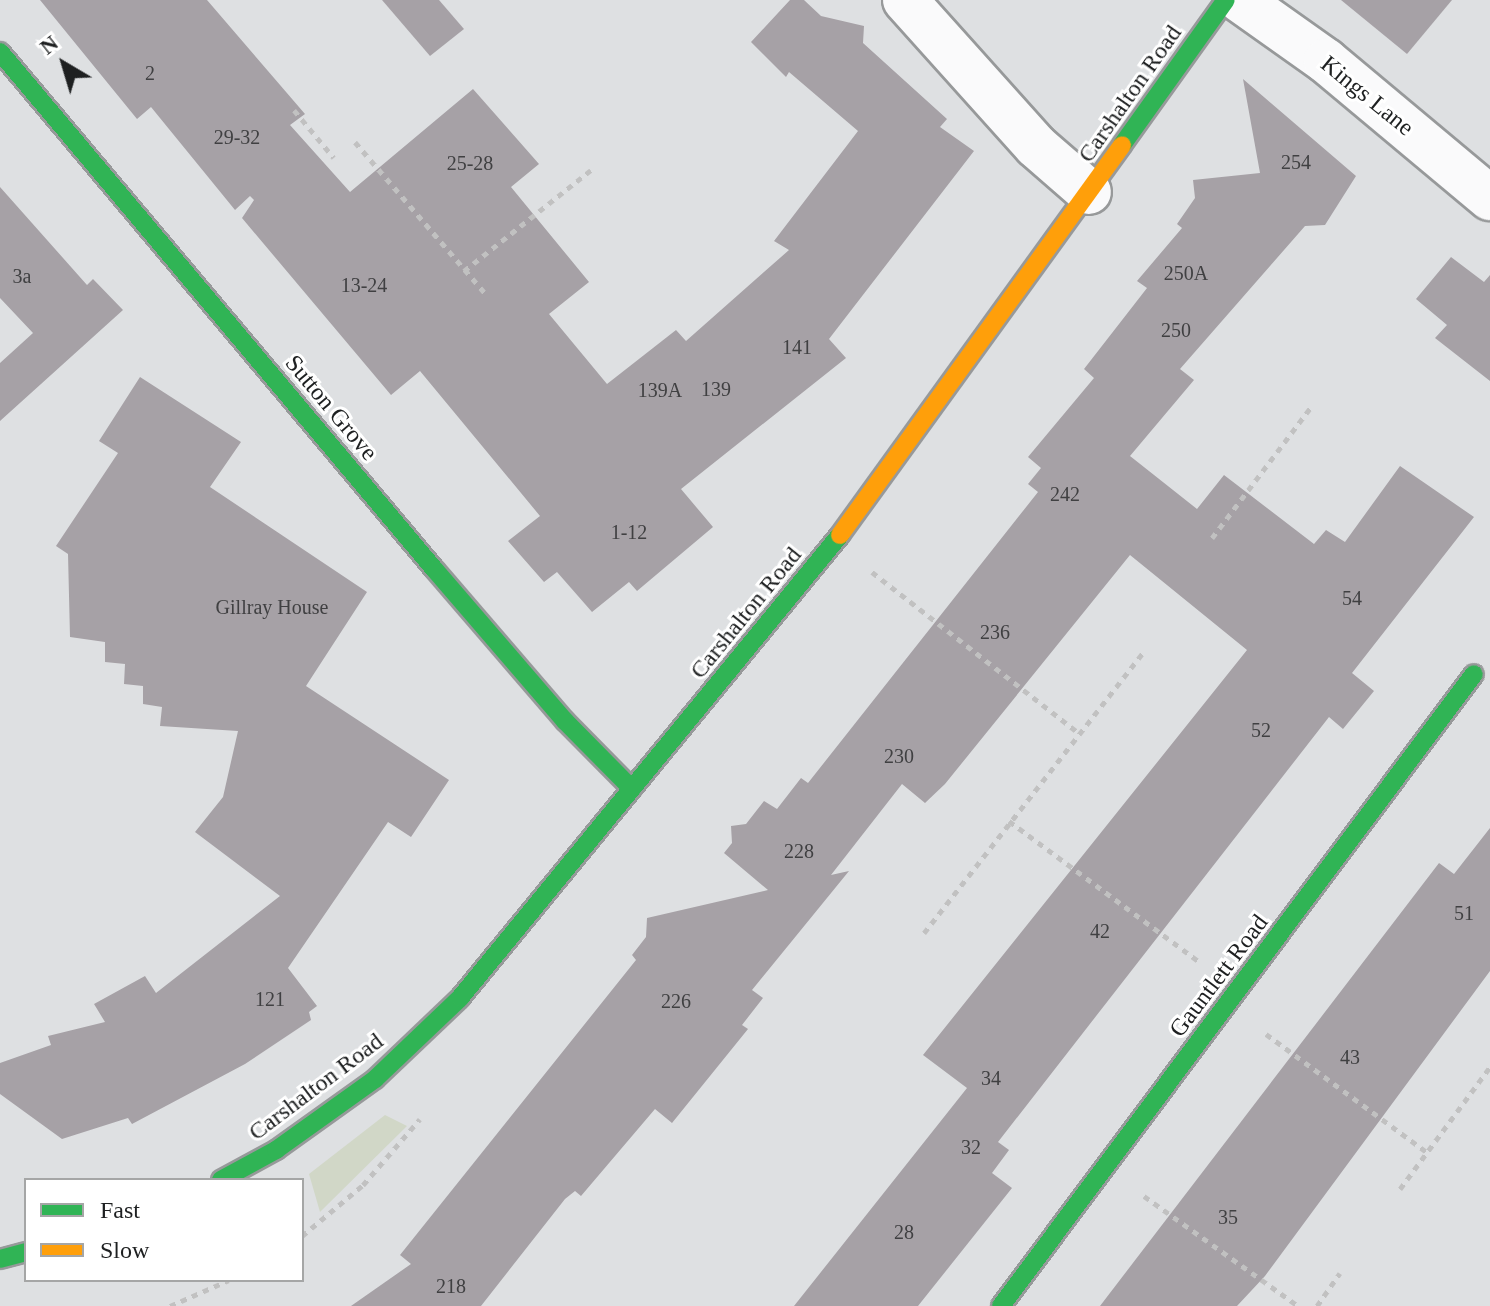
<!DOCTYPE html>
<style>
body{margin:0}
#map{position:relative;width:1490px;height:1306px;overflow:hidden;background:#dee0e2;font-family:"Times New Roman",serif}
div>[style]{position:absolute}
.green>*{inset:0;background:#d1d7c7}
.building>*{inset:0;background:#a6a1a6}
.path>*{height:5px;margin-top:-2.5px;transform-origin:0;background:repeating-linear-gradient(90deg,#c1c1c1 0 6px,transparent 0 12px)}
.roads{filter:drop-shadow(2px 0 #97999a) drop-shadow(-2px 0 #97999a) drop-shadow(0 2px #97999a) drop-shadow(0 -2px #97999a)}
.street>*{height:44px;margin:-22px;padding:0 22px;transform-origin:22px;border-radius:22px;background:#fafafb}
.fast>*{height:18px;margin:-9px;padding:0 9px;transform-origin:9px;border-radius:9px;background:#30b455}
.slow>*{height:18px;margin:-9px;padding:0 9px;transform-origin:9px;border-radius:9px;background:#ff9f0a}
span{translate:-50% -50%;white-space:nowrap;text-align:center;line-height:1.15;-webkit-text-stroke:6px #fff;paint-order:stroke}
.number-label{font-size:20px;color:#404042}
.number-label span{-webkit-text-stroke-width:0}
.street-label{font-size:24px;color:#1e2021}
.legend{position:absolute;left:24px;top:1178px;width:280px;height:104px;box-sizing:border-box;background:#fff;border:2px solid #a5a6a6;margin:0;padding:10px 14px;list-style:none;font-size:24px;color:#1e2021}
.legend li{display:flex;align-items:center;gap:16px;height:40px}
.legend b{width:40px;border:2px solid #a5a6a6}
.north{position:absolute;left:24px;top:24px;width:80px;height:80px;-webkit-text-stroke:6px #fff;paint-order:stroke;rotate:322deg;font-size:22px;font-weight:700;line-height:32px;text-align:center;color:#1e2021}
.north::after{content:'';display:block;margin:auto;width:28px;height:36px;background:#1e2021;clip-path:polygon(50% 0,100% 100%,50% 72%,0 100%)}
</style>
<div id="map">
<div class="green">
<div style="clip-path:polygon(385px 1115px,407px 1126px,320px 1212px,309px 1174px)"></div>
</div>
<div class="building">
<div style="clip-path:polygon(40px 0,207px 0,305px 114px,290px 125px,350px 192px,473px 89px,539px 164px,511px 187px,589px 282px,549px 314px,607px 384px,676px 330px,686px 341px,789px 250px,774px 241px,858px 131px,789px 72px,786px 77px,751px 42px,790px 0,804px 0,821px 16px,864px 26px,863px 43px,947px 119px,940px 127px,974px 151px,829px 339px,846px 358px,681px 489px,713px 527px,637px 591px,629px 582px,592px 612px,557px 572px,544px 582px,508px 541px,540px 516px,420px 371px,391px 395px,242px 218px,254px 200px,250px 196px,235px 210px,151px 107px,137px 119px)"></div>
<div style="clip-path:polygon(382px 0,439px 0,464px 29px,430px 56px)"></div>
<div style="clip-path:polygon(1341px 0,1452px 0,1407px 54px)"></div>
<div style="clip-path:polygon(1243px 79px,1356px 176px,1325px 225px,1305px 226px,1180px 369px,1194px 380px,1130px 456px,1197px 509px,1224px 475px,1314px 544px,1326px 530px,1345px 542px,1400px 466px,1474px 517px,1352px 673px,1374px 691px,1343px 729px,1329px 717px,998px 1142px,1009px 1150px,992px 1173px,1012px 1188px,918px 1306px,794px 1306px,967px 1088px,923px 1055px,1247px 650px,1130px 555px,945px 784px,925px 803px,902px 784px,831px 875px,849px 871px,752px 990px,763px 998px,742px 1025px,748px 1029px,672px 1123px,655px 1109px,581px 1196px,575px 1191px,565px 1199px,481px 1306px,351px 1306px,411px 1264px,400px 1255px,636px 960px,632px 955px,646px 937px,647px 918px,768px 890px,724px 853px,732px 843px,731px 826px,746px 824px,764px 801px,777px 809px,801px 778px,808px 783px,1038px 492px,1028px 484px,1041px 468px,1028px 457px,1094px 378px,1084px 369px,1147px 288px,1137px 281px,1182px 228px,1177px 224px,1195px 198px,1193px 180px,1260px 173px)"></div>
<div style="clip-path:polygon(0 187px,87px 285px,93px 279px,123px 310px,0 421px,0 363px,33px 333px,0 298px)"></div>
<div style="clip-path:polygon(1451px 257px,1484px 282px,1490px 275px,1490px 381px,1435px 338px,1447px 325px,1416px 299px)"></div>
<div style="clip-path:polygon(140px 377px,241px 442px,210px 487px,367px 592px,306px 686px,449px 780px,411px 837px,388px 822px,288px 968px,317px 1006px,309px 1012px,311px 1020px,245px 1064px,132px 1124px,128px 1118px,62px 1139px,0 1094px,0 1063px,51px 1045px,48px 1036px,105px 1022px,94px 1004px,145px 976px,156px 993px,280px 896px,195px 832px,223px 797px,238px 731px,160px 726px,162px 707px,143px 704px,143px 686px,124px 684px,125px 664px,105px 662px,105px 642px,70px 637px,68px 554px,56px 546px,118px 453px,99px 441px)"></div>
<div style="clip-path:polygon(1490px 828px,1490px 971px,1265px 1276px,1237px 1306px,1100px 1306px,1439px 863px,1454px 874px)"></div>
</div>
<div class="path">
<div style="left:294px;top:110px;width:62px;rotate:50.2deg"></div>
<div style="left:355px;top:142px;width:199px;rotate:49.3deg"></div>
<div style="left:464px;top:271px;width:162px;rotate:-38.5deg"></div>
<div style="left:1212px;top:538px;width:166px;rotate:-52.9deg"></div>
<div style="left:872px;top:572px;width:264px;rotate:37.9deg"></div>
<div style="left:1009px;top:821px;width:235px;rotate:36.5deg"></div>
<div style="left:924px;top:933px;width:355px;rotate:-52deg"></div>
<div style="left:1266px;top:1034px;width:201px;rotate:36.3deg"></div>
<div style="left:1400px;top:1189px;width:152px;rotate:-53.6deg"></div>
<div style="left:1144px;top:1196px;width:189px;rotate:35.5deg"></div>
<div style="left:302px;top:1236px;width:80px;rotate:-39.9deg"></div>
<div style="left:363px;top:1185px;width:87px;rotate:-49.2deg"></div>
<div style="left:170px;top:1306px;width:64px;rotate:-23.8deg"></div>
<div style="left:1317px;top:1306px;width:40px;rotate:-55.1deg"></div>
</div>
<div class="roads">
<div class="street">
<div style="left:905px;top:0;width:196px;rotate:48.1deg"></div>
<div style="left:1036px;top:146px;width:70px;rotate:41deg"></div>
<div style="left:1240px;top:0;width:105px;rotate:35.3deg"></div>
<div style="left:1326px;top:61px;width:214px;rotate:39.9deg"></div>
</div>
<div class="fast">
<div style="left:0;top:52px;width:676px;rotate:49.98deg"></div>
<div style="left:435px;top:570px;width:199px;rotate:49.3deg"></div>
<div style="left:565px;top:721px;width:95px;rotate:45.4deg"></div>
<div style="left:1122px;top:145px;width:178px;rotate:-54.4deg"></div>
<div style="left:221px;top:1180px;width:63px;rotate:-28.6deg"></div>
<div style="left:276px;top:1150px;width:122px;rotate:-35.6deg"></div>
<div style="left:375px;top:1079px;width:117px;rotate:-43.6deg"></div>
<div style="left:460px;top:998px;width:599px;rotate:-50.62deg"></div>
<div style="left:0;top:1259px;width:27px;rotate:-15deg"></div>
<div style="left:1001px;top:1306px;width:789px;rotate:-53.19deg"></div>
</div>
<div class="slow">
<div style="left:840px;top:535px;width:481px;rotate:-54.1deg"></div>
</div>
</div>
<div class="number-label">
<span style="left:150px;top:73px">2</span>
<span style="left:237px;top:137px">29-32</span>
<span style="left:1296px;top:162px">254</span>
<span style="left:470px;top:163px">25-28</span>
<span style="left:1186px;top:273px">250A</span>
<span style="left:22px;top:276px">3a</span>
<span style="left:364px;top:285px">13-24</span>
<span style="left:1176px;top:330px">250</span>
<span style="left:797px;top:347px">141</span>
<span style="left:716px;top:389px">139</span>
<span style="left:660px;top:390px">139A</span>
<span style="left:1065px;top:494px">242</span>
<span style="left:629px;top:532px">1-12</span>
<span style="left:1352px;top:598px">54</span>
<span style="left:272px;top:607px">Gillray House</span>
<span style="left:995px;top:632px">236</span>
<span style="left:1261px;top:730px">52</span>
<span style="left:899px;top:756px">230</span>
<span style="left:799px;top:851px">228</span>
<span style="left:1464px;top:913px">51</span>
<span style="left:1100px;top:931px">42</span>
<span style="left:270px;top:999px">121</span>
<span style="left:676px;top:1001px">226</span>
<span style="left:1350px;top:1057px">43</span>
<span style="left:991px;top:1078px">34</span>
<span style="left:971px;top:1147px">32</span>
<span style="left:1228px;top:1217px">35</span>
<span style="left:904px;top:1232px">28</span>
<span style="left:451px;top:1286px">218</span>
</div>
<div class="street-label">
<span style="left:1130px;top:94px;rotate:-55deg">Carshalton Road</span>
<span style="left:1367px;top:96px;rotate:39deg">Kings Lane</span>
<span style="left:331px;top:408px;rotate:50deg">Sutton Grove</span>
<span style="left:746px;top:613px;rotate:-51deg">Carshalton Road</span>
<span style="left:1219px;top:976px;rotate:-53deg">Gauntlett Road</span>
<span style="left:316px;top:1087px;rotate:-37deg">Carshalton Road</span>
</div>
<ul class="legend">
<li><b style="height:10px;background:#30b455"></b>Fast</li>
<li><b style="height:10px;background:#ff9f0a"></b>Slow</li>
</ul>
<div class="north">N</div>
</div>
